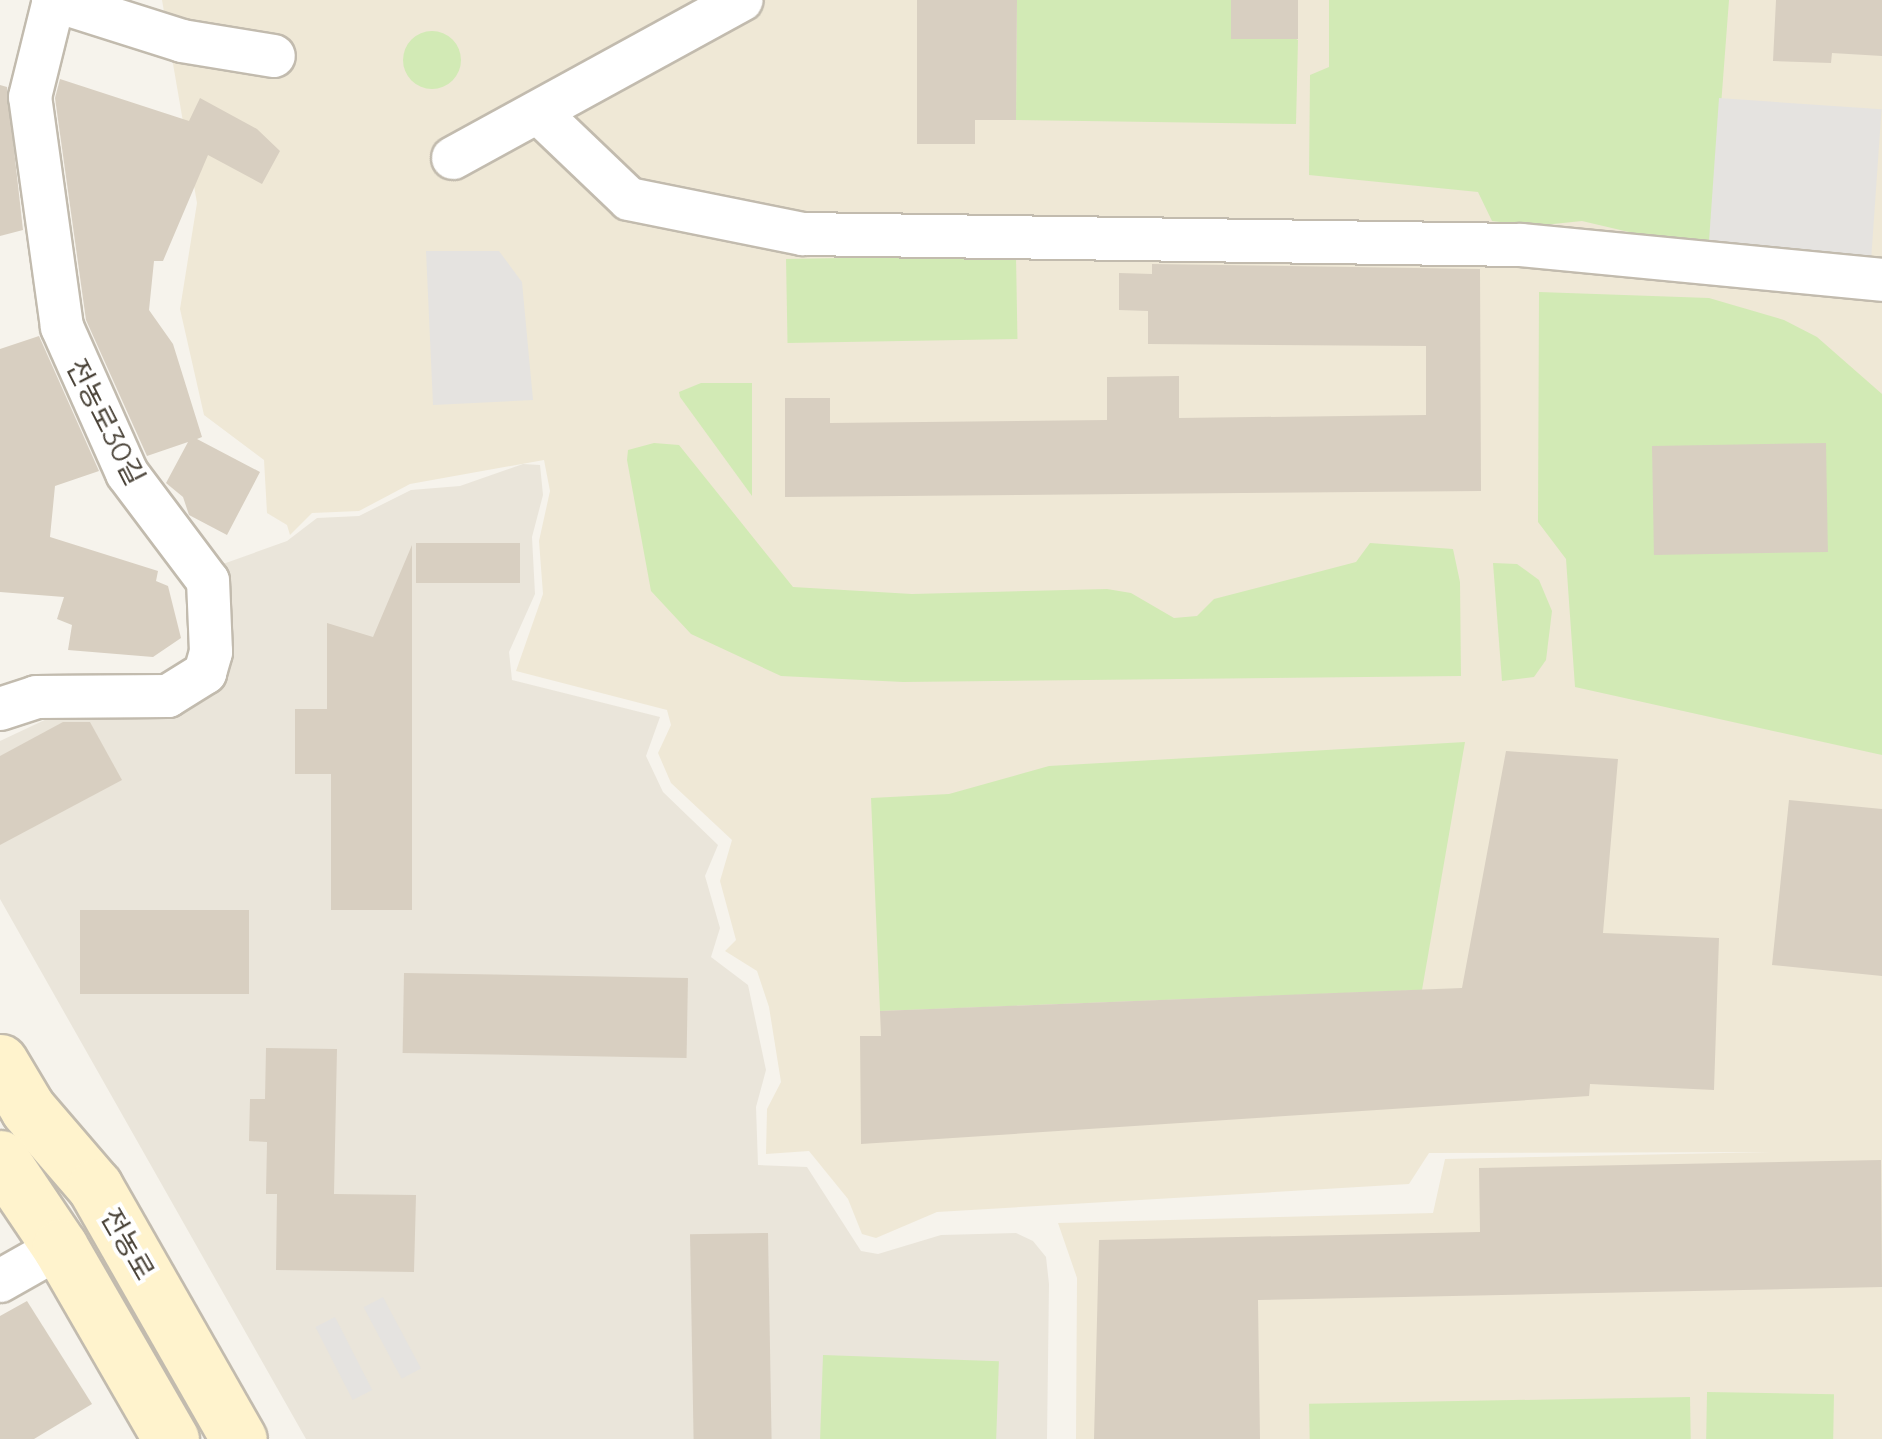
<!DOCTYPE html>
<meta charset="utf-8">
<style>
body{margin:0}
#map{position:relative;width:1882px;height:1439px;overflow:hidden;background:#f6f3ec;font-family:Montserrat,"Noto Sans KR",sans-serif}
div>[style]{position:absolute}
.residential>*{inset:0;background:#eae5da}
.education>*{inset:0;background:#efe8d6}
.green>*{inset:0;background:#d2eab5;transform-origin:0 0}
.round{border-radius:50%}
.parking>*{inset:0;background:#e5e3e0;transform-origin:0 0}
.building>*{inset:0;background:#d8cfc1;transform-origin:0 0}
.roads{filter:drop-shadow(2px 0 #c2bbae) drop-shadow(-2px 0 #c2bbae) drop-shadow(0 2px #c2bbae) drop-shadow(0 -2px #c2bbae)}
.street>*{height:42px;margin:-21px;padding:0 21px;transform-origin:21px;border-radius:21px;background:#fff}
.secondary>*{height:55px;margin:-27.5px;padding:0 27.5px;transform-origin:27.5px;border-radius:27.5px;background:#fff3cd}
span{translate:-50% -50%;white-space:nowrap;text-align:center;line-height:1.15;-webkit-text-stroke:8px #fff;paint-order:stroke}
.street-label{font-size:28px;color:#4b4439}
</style>
<div id="map">
<div class="residential">
<div style="clip-path:polygon(523px 464px,540px 465px,543px 495px,532px 537px,535px 594px,509px 652px,512px 680px,660px 717px,646px 756px,663px 792px,718px 845px,705px 876px,720px 928px,711px 957px,748px 985px,766px 1070px,756px 1107px,758px 1165px,807px 1167px,861px 1251px,878px 1254px,941px 1235px,1016px 1233px,1033px 1241px,1046px 1257px,1049px 1284px,1047px 1439px,306px 1439px,0 899px,0 741px,68px 709px,170px 709px,228px 641px,223px 564px,287px 541px,317px 518px,359px 516px,411px 490px,460px 486px)"></div>
</div>
<div class="education">
<div style="clip-path:polygon(162px 0,1882px 0,1882px 1439px,1076px 1439px,1077px 1278px,1058px 1223px,1433px 1213px,1445px 1159px,1771px 1152px,1429px 1153px,1409px 1184px,937px 1212px,876px 1238px,862px 1234px,848px 1199px,809px 1151px,766px 1154px,767px 1109px,781px 1082px,769px 1007px,757px 971px,725px 951px,736px 940px,720px 881px,732px 840px,671px 783px,658px 753px,671px 725px,667px 710px,516px 671px,543px 594px,539px 541px,550px 491px,544px 460px,410px 484px,359px 511px,312px 513px,290px 535px,287px 525px,267px 513px,264px 460px,204px 415px,180px 309px,197px 203px)"></div>
</div>
<div class="green">
<div style="clip-path:polygon(1017px 0,1231px 0,1298px 40px,1296px 124px,1016px 120px)"></div>
<div style="clip-path:polygon(1329px 0,1729px 0,1710px 251px,1582px 221px,1534px 226px,1492px 221px,1478px 192px,1309px 175px,1310px 75px,1329px 67px)"></div>
<div class="round" style="left:403px;top:31px;width:58px;height:58px"></div>
<div style="left:1016px;top:255px;width:84px;height:230px;rotate:89deg"></div>
<div style="clip-path:polygon(1539px 292px,1709px 298px,1784px 320px,1817px 337px,1882px 394px,1882px 755px,1575px 687px,1566px 559px,1538px 522px)"></div>
<div style="clip-path:polygon(701px 383px,752px 383px,752px 496px,680px 397px,679px 392px)"></div>
<div style="clip-path:polygon(654px 443px,679px 445px,793px 587px,912px 594px,1107px 589px,1131px 593px,1174px 618px,1197px 616px,1214px 599px,1356px 562px,1370px 543px,1453px 549px,1460px 582px,1461px 676px,903px 682px,781px 676px,691px 634px,651px 591px,627px 460px,628px 450px)"></div>
<div style="clip-path:polygon(1493px 563px,1517px 564px,1539px 580px,1552px 611px,1546px 660px,1534px 677px,1502px 681px)"></div>
<div style="clip-path:polygon(1465px 742px,1422px 990px,880px 1011px,871px 798px,949px 794px,1049px 766px)"></div>
<div style="left:823px;top:1355px;width:176px;height:84px;rotate:2deg"></div>
<div style="left:1707px;top:1392px;width:127px;height:47px;rotate:1deg"></div>
<div style="left:1690px;top:1397px;width:42px;height:381px;rotate:89deg"></div>
</div>
<div class="parking">
<div style="left:1719px;top:98px;width:163px;height:153px;rotate:4deg"></div>
<div style="clip-path:polygon(426px 251px,499px 251px,522px 282px,533px 400px,433px 405px)"></div>
<div style="left:383px;top:1297px;width:81px;height:22px;rotate:62deg"></div>
<div style="left:335px;top:1317px;width:82px;height:22px;rotate:63deg"></div>
</div>
<div class="building">
<div style="clip-path:polygon(917px 0,1017px 0,1016px 120px,975px 120px,975px 144px,917px 144px)"></div>
<div style="left:1231px;top:0;width:67px;height:39px"></div>
<div style="clip-path:polygon(1776px 0,1882px 0,1882px 56px,1832px 53px,1831px 63px,1773px 61px)"></div>
<div style="clip-path:polygon(60px 79px,189px 121px,200px 98px,257px 129px,280px 151px,262px 184px,208px 155px,163px 261px,154px 261px,149px 310px,173px 344px,202px 437px,197px 439px,260px 472px,227px 535px,189px 515px,183px 497px,166px 483px,188px 442px,147px 456px,86px 320px,55px 98px)"></div>
<div style="clip-path:polygon(0 85px,7px 87px,23px 230px,0 236px)"></div>
<div style="clip-path:polygon(1152px 264px,1480px 269px,1481px 491px,785px 497px,785px 398px,830px 398px,830px 423px,1107px 420px,1107px 377px,1179px 376px,1179px 418px,1426px 415px,1426px 346px,1148px 344px,1148px 311px,1119px 310px,1119px 273px,1152px 274px)"></div>
<div style="clip-path:polygon(39px 336px,99px 471px,55px 486px,50px 537px,158px 571px,156px 581px,168px 586px,181px 638px,153px 657px,68px 650px,72px 625px,57px 619px,64px 597px,0 592px,0 349px)"></div>
<div style="left:1826px;top:443px;width:109px;height:174px;rotate:89deg"></div>
<div style="left:416px;top:543px;width:104px;height:40px"></div>
<div style="clip-path:polygon(412px 545px,412px 910px,331px 910px,331px 774px,295px 774px,295px 709px,327px 709px,327px 623px,373px 637px)"></div>
<div style="clip-path:polygon(63px 722px,90px 722px,122px 780px,0 845px,0 756px)"></div>
<div style="clip-path:polygon(1506px 751px,1618px 759px,1603px 933px,1719px 938px,1714px 1090px,1590px 1084px,1589px 1096px,861px 1144px,860px 1036px,881px 1036px,880px 1011px,1462px 988px)"></div>
<div style="clip-path:polygon(1789px 800px,1882px 809px,1882px 976px,1772px 965px)"></div>
<div style="left:80px;top:910px;width:169px;height:84px"></div>
<div style="left:404px;top:973px;width:284px;height:80px;rotate:1deg"></div>
<div style="clip-path:polygon(266px 1048px,337px 1049px,334px 1194px,416px 1195px,414px 1272px,276px 1270px,277px 1194px,266px 1194px,267px 1142px,249px 1141px,250px 1099px,265px 1099px)"></div>
<div style="clip-path:polygon(1881px 1160px,1882px 1287px,1258px 1300px,1260px 1439px,1094px 1439px,1099px 1240px,1480px 1232px,1479px 1168px)"></div>
<div style="left:768px;top:1233px;width:206px;height:78px;rotate:89deg"></div>
<div style="clip-path:polygon(27px 1301px,92px 1404px,34px 1439px,0 1439px,0 1316px)"></div>
</div>
<div class="roads">
<div class="street">
<div style="left:53px;top:0;width:135px;rotate:17.6deg"></div>
<div style="left:182px;top:41px;width:93px;rotate:9.3deg"></div>
<div style="left:539px;top:113px;width:124px;rotate:43.7deg"></div>
<div style="left:629px;top:199px;width:177px;rotate:11.4deg"></div>
<div style="left:803px;top:234px;width:718px;rotate:0.88deg"></div>
<div style="left:1521px;top:245px;width:363px;rotate:5.5deg"></div>
<div style="left:453px;top:158px;width:329px;rotate:-28.7deg"></div>
<div style="left:0;top:709px;width:38px;rotate:-18deg"></div>
<div style="left:36px;top:697px;width:132px;rotate:-0.4deg"></div>
<div style="left:168px;top:696px;width:44px;rotate:-31.9deg"></div>
<div style="left:205px;top:673px;width:22px;rotate:-74deg"></div>
<div style="left:211px;top:652px;width:71px;rotate:-92.4deg"></div>
<div style="left:208px;top:581px;width:135px;rotate:-126.9deg"></div>
<div style="left:127px;top:473px;width:160px;rotate:-114deg"></div>
<div style="left:62px;top:327px;width:232px;rotate:-97.9deg"></div>
<div style="left:30px;top:97px;width:100px;rotate:-76.1deg"></div>
<div style="left:0;top:1281px;width:69px;rotate:-29.5deg"></div>
</div>
<div class="secondary">
<div style="left:0;top:1062px;width:55px;rotate:59.2deg"></div>
<div style="left:28px;top:1109px;width:103px;rotate:49.3deg"></div>
<div style="left:95px;top:1187px;width:290px;rotate:60.3deg"></div>
<div style="left:0;top:1158px;width:107px;rotate:56deg"></div>
<div style="left:60px;top:1247px;width:222px;rotate:60deg"></div>
</div>
</div>
<div class="street-label">
<span style="left:106px;top:422px;rotate:63deg">전농로30길</span>
<span style="left:128px;top:1244px;rotate:60deg">전농로</span>
</div>
</div>
